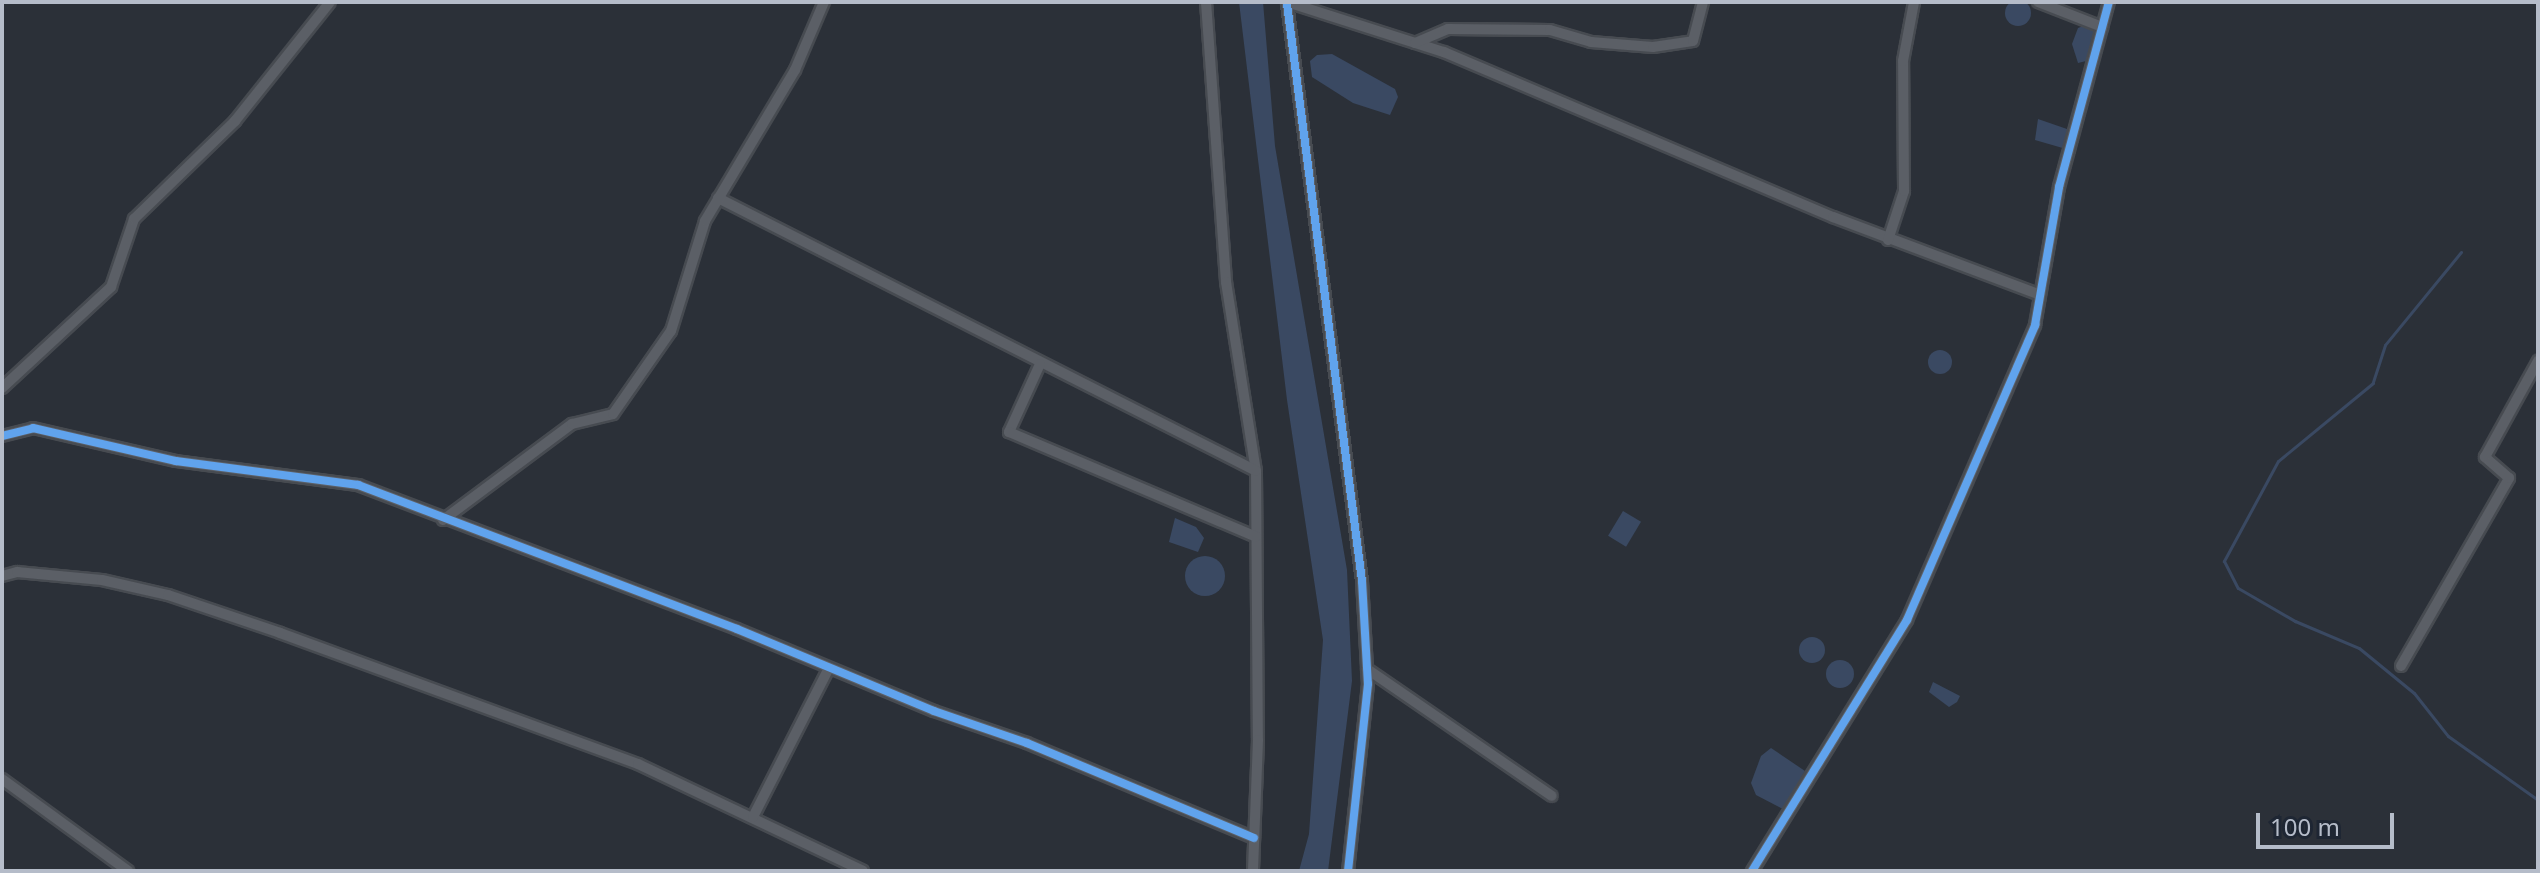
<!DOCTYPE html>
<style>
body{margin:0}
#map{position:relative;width:2540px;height:873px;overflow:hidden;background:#2b3038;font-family:"Noto Sans",sans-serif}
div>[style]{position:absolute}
.water>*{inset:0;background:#3a4962;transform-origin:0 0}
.round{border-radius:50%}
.stream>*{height:3px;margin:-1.5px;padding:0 1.5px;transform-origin:1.5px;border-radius:1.5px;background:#3a4962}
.roads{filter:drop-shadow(2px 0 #474b51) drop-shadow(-2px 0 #474b51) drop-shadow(0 2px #474b51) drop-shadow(0 -2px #474b51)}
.street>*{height:10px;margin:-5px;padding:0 5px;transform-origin:5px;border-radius:5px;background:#5b5f66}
.cycleway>*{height:8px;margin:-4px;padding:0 4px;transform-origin:4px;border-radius:4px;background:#60a3ed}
span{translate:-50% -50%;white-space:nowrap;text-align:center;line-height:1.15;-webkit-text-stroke:6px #1e2633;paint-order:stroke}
.frame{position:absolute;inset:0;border:4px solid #b5bcc9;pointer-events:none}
.scale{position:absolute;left:2256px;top:813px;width:138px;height:36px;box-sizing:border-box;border:4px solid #b5bcc9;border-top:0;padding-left:10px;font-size:24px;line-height:28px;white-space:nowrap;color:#b5bcc9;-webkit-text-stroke:6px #1e2633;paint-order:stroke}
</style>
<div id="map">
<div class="water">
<div class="round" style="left:2005px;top:0;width:26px;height:26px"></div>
<div style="clip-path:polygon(1239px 2px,1263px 2px,1275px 146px,1347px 570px,1352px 681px,1328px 871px,1299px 871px,1309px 834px,1323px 640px,1287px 400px)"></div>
<div style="clip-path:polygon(2088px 24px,2094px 28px,2095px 38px,2090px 60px,2078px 63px,2072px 44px,2078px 28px)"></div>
<div style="clip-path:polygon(1332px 54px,1395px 89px,1398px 97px,1390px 115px,1353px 103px,1312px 77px,1310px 61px,1317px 55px)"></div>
<div style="clip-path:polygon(2038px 119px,2067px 129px,2071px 139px,2066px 149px,2035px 140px)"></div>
<div class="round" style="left:1928px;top:350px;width:24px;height:24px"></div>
<div style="left:1623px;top:511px;width:21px;height:29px;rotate:31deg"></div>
<div style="clip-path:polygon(1175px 518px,1196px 527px,1204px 538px,1198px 552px,1169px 542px)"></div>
<div class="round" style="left:1185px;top:556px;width:40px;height:40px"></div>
<div class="round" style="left:1799px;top:637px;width:26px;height:26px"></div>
<div class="round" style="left:1826px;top:660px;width:28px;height:28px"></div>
<div style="clip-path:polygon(1933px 682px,1960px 696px,1957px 702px,1949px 707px,1929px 692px)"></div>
<div style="clip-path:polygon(1771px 748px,1805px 771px,1783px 809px,1756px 795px,1751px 783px,1761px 756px)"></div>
</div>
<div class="stream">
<div style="left:2461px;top:252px;width:120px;rotate:129.3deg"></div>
<div style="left:2385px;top:345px;width:40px;rotate:108deg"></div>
<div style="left:2373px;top:383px;width:123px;rotate:140.6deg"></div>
<div style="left:2278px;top:461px;width:114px;rotate:118.4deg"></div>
<div style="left:2224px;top:561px;width:30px;rotate:63deg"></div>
<div style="left:2238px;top:588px;width:66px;rotate:30.1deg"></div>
<div style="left:2295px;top:621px;width:69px;rotate:22.9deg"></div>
<div style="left:2359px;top:648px;width:71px;rotate:39.3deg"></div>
<div style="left:2414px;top:693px;width:55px;rotate:51.7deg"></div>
<div style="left:2448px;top:736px;width:110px;rotate:35.4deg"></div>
</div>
<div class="roads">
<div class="street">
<div style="left:1206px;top:2px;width:281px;rotate:85.9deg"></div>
<div style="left:1226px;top:282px;width:191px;rotate:81deg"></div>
<div style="left:1256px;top:471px;width:269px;rotate:89.6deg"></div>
<div style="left:1258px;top:740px;width:131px;rotate:92.2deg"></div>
<div style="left:1287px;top:2px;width:165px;rotate:17.7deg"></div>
<div style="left:1444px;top:52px;width:423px;rotate:23deg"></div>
<div style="left:1833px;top:217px;width:221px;rotate:20.6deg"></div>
<div style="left:2038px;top:2px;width:69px;rotate:21.3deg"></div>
<div style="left:1287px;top:4px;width:582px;rotate:82.59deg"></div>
<div style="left:1362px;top:581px;width:103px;rotate:86.7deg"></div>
<div style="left:1368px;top:684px;width:188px;rotate:96.1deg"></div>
<div style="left:1415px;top:43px;width:36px;rotate:-23deg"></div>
<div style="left:1448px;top:29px;width:102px;rotate:0.6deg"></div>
<div style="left:1550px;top:30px;width:43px;rotate:16.3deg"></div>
<div style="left:1591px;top:42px;width:62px;rotate:4.6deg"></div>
<div style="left:1653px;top:47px;width:40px;rotate:-8.5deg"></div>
<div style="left:1693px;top:41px;width:40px;rotate:-75.6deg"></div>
<div style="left:718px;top:198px;width:603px;rotate:26.9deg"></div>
<div style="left:1888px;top:240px;width:52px;rotate:-71.9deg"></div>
<div style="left:1904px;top:191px;width:130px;rotate:-90.4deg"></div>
<div style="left:1903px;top:61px;width:60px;rotate:-79.4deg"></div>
<div style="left:1040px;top:364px;width:75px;rotate:114.5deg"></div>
<div style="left:1009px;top:432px;width:268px;rotate:23deg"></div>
<div style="left:2px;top:388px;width:149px;rotate:-42.8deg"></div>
<div style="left:111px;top:287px;width:72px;rotate:-71.3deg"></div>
<div style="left:134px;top:219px;width:141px;rotate:-44.1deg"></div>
<div style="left:235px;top:121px;width:152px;rotate:-51.4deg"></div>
<div style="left:2px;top:436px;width:32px;rotate:-14deg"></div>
<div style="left:33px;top:428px;width:147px;rotate:13deg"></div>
<div style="left:176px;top:461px;width:184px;rotate:7.5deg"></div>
<div style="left:358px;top:485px;width:405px;rotate:20.8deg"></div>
<div style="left:737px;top:629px;width:213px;rotate:22.6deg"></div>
<div style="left:934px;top:711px;width:98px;rotate:19deg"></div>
<div style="left:1027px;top:743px;width:246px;rotate:22.7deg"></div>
<div style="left:443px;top:520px;width:161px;rotate:-36.7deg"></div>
<div style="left:572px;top:424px;width:42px;rotate:-13.7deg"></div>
<div style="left:613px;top:414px;width:101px;rotate:-55.1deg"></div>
<div style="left:671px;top:331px;width:115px;rotate:-72.8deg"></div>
<div style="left:705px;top:221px;width:176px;rotate:-59.2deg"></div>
<div style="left:795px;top:70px;width:74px;rotate:-66.9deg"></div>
<div style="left:2px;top:576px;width:16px;rotate:-15deg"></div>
<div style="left:17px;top:572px;width:85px;rotate:5.4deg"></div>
<div style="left:102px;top:580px;width:68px;rotate:12.8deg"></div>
<div style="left:168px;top:595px;width:118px;rotate:18.7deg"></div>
<div style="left:280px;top:633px;width:381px;rotate:20.1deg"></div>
<div style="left:638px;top:764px;width:249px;rotate:25.4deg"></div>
<div style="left:2401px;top:666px;width:217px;rotate:-60.1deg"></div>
<div style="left:2509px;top:478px;width:32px;rotate:-139deg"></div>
<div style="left:2485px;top:457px;width:110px;rotate:-61.1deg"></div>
<div style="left:1367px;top:669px;width:224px;rotate:34.5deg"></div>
<div style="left:2px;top:779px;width:156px;rotate:36.1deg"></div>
<div style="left:753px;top:817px;width:167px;rotate:-63deg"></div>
<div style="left:1752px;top:871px;width:295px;rotate:-58.3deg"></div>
<div style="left:1907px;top:620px;width:322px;rotate:-66.5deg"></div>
<div style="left:2035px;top:325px;width:140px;rotate:-80.1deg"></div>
<div style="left:2059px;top:187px;width:192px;rotate:-74.9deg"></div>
</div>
</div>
<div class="cycleway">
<div style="left:1287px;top:4px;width:582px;rotate:82.59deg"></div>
<div style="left:1362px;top:581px;width:103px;rotate:86.7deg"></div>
<div style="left:1368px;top:684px;width:188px;rotate:96.1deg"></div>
<div style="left:2px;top:436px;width:32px;rotate:-14deg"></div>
<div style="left:33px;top:428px;width:147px;rotate:13deg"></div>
<div style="left:176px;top:461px;width:184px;rotate:7.5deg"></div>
<div style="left:358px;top:485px;width:405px;rotate:20.8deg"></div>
<div style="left:737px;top:629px;width:213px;rotate:22.6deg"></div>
<div style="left:934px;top:711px;width:98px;rotate:19deg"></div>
<div style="left:1027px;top:743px;width:246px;rotate:22.7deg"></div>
<div style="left:1752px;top:871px;width:295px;rotate:-58.3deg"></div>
<div style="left:1907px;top:620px;width:322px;rotate:-66.5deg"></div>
<div style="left:2035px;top:325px;width:140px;rotate:-80.1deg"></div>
<div style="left:2059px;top:187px;width:192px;rotate:-74.9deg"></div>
</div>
<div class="frame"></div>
<div class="scale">100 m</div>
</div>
